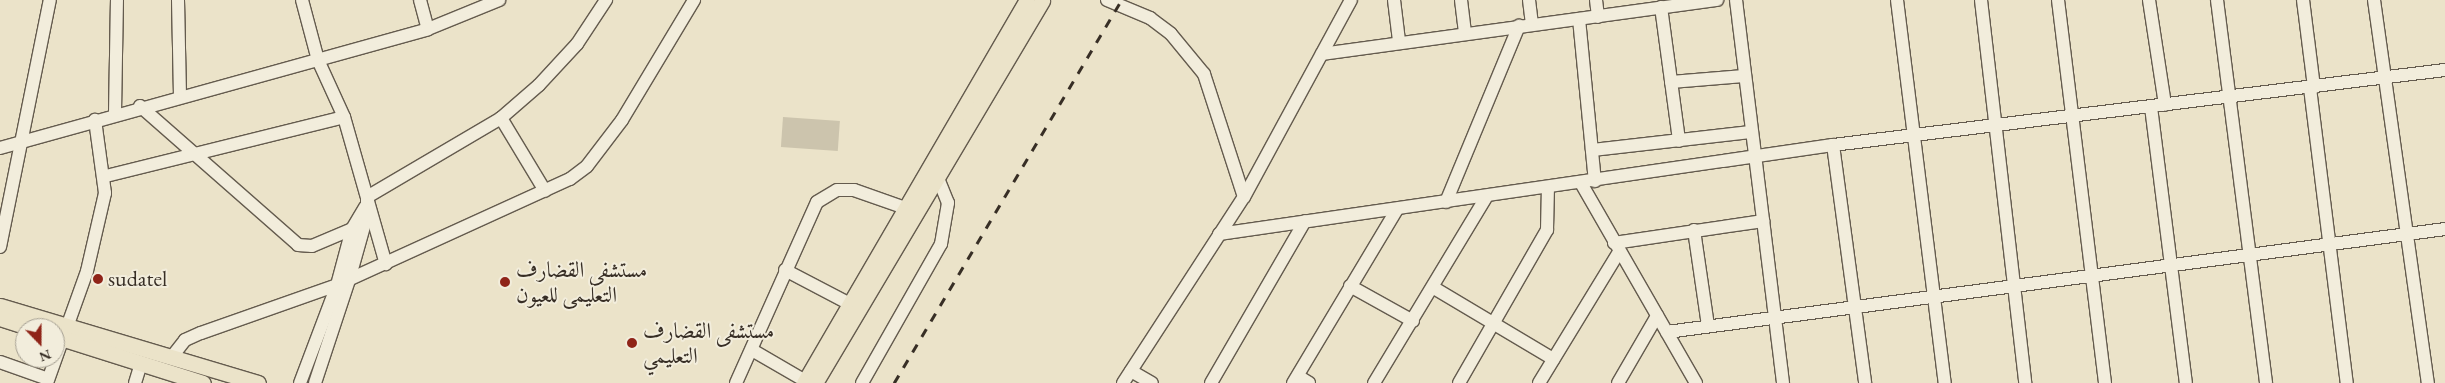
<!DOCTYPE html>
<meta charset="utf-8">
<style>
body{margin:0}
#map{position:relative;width:2445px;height:383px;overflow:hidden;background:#ebe3c9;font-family:"EB Garamond",Amiri,serif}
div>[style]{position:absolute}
.green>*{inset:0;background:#ccc4ad;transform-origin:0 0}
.roads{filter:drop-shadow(1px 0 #645b4e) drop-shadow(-1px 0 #645b4e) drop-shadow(0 1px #645b4e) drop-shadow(0 -1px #645b4e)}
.minor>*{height:12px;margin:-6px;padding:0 6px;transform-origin:6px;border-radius:6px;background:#f2eddc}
.major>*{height:15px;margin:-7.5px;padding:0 7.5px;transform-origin:7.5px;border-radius:7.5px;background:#ebe3c9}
.rail>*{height:2.5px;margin-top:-1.25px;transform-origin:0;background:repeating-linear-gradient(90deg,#372e25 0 9px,transparent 0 18px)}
.dots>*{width:14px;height:14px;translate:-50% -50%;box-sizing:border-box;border:2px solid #f2eddc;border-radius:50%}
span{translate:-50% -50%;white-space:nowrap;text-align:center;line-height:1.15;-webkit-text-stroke:4px #f2eddc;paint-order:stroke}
.poi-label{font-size:22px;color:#372e25}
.left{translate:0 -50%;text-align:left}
.north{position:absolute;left:15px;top:318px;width:50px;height:50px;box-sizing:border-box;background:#f2eddc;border:1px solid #a7a193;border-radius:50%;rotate:158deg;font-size:14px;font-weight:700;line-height:20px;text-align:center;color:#372e25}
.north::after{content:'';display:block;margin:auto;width:18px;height:22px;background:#8f2418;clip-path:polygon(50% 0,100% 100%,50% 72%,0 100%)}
</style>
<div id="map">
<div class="green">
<div style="left:783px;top:117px;width:57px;height:30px;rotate:4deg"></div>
</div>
<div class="roads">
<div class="minor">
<div style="left:178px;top:0;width:96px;rotate:88.8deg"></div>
<div style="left:302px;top:0;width:62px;rotate:75.1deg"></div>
<div style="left:318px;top:60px;width:63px;rotate:65.5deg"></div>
<div style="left:344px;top:117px;width:153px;rotate:74.1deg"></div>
<div style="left:420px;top:0;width:30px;rotate:75deg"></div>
<div style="left:1107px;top:0;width:47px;rotate:22.7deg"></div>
<div style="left:1150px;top:18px;width:26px;rotate:37deg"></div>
<div style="left:1171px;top:34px;width:52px;rotate:50.5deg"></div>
<div style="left:1204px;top:74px;width:129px;rotate:72deg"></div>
<div style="left:1394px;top:0;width:41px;rotate:83deg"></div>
<div style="left:1461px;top:0;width:33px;rotate:83deg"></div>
<div style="left:1529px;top:0;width:24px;rotate:83deg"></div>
<div style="left:1596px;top:0;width:17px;rotate:83deg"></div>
<div style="left:1736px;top:0;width:386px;rotate:83deg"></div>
<div style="left:1897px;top:0;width:386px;rotate:82.9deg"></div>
<div style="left:1981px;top:0;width:386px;rotate:83.4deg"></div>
<div style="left:2058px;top:0;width:386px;rotate:83deg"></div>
<div style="left:2149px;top:0;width:106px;rotate:81.3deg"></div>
<div style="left:2217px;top:0;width:386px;rotate:82.7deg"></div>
<div style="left:2303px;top:0;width:88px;rotate:82.8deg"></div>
<div style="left:2374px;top:0;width:387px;rotate:82deg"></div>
<div style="left:1661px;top:7px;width:135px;rotate:82.3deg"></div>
<div style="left:1579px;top:19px;width:163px;rotate:84.4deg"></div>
<div style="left:1322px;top:54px;width:399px;rotate:-7.8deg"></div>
<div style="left:1671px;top:82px;width:73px;rotate:-4.7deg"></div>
<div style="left:2310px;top:88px;width:297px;rotate:82.9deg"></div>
<div style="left:140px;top:106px;width:210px;rotate:41.3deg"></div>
<div style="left:298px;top:245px;width:14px;rotate:4deg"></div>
<div style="left:312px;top:246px;width:43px;rotate:-23deg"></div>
<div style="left:2151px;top:107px;width:278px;rotate:82.8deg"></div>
<div style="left:115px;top:113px;width:113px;rotate:-89deg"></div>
<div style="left:501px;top:118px;width:85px;rotate:58.9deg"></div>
<div style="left:1833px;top:145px;width:240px;rotate:82.3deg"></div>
<div style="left:0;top:148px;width:444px;rotate:-15.5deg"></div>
<div style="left:428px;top:29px;width:77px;rotate:-22.2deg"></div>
<div style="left:1592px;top:150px;width:160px;rotate:-6.5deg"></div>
<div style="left:106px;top:176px;width:245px;rotate:-13.9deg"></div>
<div style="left:1581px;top:183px;width:231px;rotate:60.1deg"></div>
<div style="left:1446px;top:202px;width:191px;rotate:-67.5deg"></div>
<div style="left:1694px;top:230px;width:97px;rotate:81.7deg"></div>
<div style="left:1219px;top:234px;width:620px;rotate:-8.25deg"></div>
<div style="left:1833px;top:145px;width:617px;rotate:-6.99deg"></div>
<div style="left:1614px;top:243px;width:151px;rotate:-8.4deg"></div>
<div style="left:0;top:247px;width:252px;rotate:-78.6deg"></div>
<div style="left:785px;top:270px;width:73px;rotate:27.6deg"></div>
<div style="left:1350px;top:286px;width:72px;rotate:29.1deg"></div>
<div style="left:1434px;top:288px;width:139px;rotate:30.8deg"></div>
<div style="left:67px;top:327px;width:59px;rotate:-70.3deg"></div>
<div style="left:87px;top:271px;width:80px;rotate:-77deg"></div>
<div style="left:105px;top:193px;width:74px;rotate:-97.8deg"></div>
<div style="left:1667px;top:332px;width:785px;rotate:-7.54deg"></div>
<div style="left:752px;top:350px;width:66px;rotate:30.1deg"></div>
<div style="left:171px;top:358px;width:23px;rotate:-52deg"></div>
<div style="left:185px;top:340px;width:17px;rotate:-24deg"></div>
<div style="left:201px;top:333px;width:144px;rotate:-19.4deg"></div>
<div style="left:337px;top:285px;width:256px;rotate:-24.5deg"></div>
<div style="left:570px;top:179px;width:21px;rotate:-37deg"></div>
<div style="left:587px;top:166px;width:58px;rotate:-52.7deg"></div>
<div style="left:622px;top:120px;width:140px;rotate:-59deg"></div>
<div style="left:0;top:362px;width:51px;rotate:19.5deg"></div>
<div style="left:1131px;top:371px;width:24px;rotate:30deg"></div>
<div style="left:1298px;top:376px;width:13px;rotate:32deg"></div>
<div style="left:47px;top:383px;width:48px;rotate:-70.4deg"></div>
<div style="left:135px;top:383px;width:21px;rotate:-73deg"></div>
<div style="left:300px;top:383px;width:105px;rotate:-69.3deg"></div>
<div style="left:337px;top:285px;width:58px;rotate:-75deg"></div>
<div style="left:352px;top:229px;width:26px;rotate:-59deg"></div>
<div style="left:315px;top:383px;width:108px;rotate:-71.7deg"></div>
<div style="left:349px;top:280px;width:66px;rotate:-74.3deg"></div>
<div style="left:367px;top:216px;width:19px;rotate:-90deg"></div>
<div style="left:367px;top:197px;width:156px;rotate:-30.5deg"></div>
<div style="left:501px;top:118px;width:50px;rotate:-41deg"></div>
<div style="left:539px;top:85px;width:56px;rotate:-47.2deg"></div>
<div style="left:577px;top:44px;width:53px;rotate:-56.6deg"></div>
<div style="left:736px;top:383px;width:198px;rotate:-65.9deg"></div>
<div style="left:817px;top:202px;width:23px;rotate:-31deg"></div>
<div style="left:837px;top:190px;width:17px"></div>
<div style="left:854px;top:190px;width:54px;rotate:19.4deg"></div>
<div style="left:862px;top:383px;width:160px;rotate:-60.4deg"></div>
<div style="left:941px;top:244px;width:42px;rotate:-80.3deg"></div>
<div style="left:948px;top:203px;width:38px;rotate:-112deg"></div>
<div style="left:1123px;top:383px;width:222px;rotate:-57deg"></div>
<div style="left:1244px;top:197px;width:224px;rotate:-61.5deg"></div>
<div style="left:1211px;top:383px;width:187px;rotate:-59.9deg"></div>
<div style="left:1293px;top:383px;width:203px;rotate:-59.1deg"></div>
<div style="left:1374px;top:383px;width:218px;rotate:-58.9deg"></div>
<div style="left:1459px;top:383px;width:177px;rotate:-60.1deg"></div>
<div style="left:1547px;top:230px;width:43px;rotate:-88.7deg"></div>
<div style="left:1539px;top:383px;width:153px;rotate:-58.6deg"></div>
<div style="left:1618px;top:383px;width:78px;rotate:-59.8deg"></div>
</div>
<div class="major">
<div style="left:0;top:306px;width:269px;rotate:16.6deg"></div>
<div style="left:0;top:318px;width:32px;rotate:18deg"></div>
<div style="left:55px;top:336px;width:155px;rotate:17.6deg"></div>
<div style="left:804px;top:383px;width:443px;rotate:-59.8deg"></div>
<div style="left:815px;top:383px;width:445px;rotate:-59.3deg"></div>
</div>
</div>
<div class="rail">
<div style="left:894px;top:383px;width:445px;rotate:-59.3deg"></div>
</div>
<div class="dots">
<div style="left:98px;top:279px;background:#8f2418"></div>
<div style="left:505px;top:282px;background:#8f2418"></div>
<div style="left:632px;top:343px;background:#8f2418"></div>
</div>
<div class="poi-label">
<span class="left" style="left:516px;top:282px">مستشفى القضارف<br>التعليمى للعيون</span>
<span class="left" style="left:108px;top:279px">sudatel</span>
<span class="left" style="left:643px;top:343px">مستشفى القضارف<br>التعليمي</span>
</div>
<div class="north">N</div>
</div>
